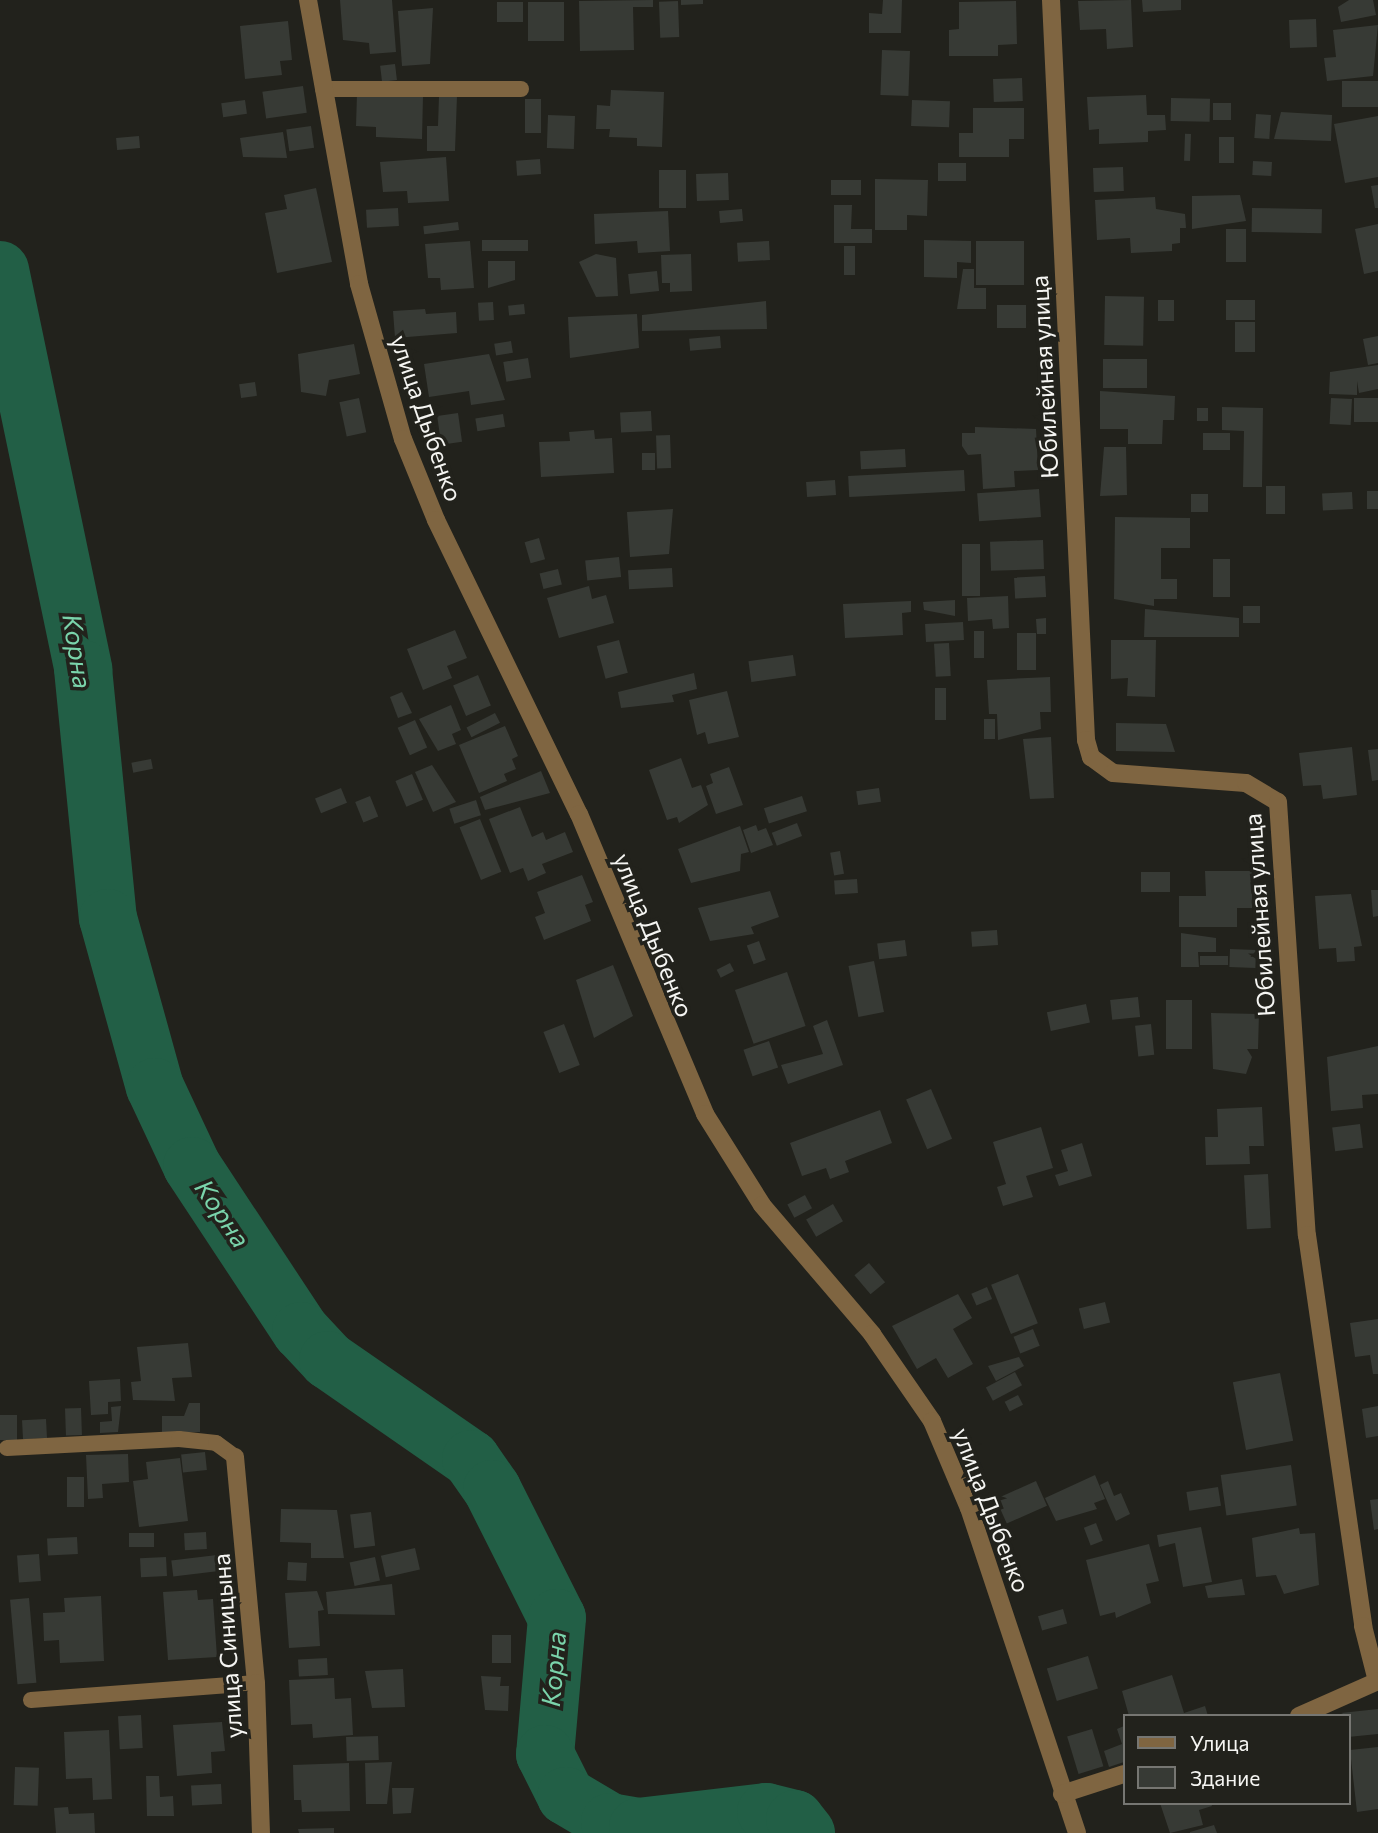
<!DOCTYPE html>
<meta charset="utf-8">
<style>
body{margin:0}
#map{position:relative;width:1378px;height:1833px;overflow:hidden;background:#22221c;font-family:Commissioner,sans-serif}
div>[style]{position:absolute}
.river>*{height:58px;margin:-29px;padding:0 29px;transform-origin:29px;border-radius:29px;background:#225f46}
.building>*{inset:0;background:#373a35;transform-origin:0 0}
.lane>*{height:16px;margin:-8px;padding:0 8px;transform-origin:8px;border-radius:8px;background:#7f6541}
.street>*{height:18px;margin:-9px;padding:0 9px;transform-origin:9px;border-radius:9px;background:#7f6541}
span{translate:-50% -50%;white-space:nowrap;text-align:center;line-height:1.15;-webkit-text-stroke:7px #22221c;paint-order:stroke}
.street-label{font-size:24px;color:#f5f5f2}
.water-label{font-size:26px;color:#7ad4ab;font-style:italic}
.legend{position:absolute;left:1123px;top:1714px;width:228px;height:91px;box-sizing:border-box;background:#22221c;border:2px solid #767672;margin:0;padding:9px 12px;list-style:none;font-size:21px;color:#f5f5f2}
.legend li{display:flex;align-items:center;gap:14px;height:35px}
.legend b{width:35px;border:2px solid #767672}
</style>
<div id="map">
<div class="river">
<div style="left:0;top:270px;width:408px;rotate:78.2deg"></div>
<div style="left:83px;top:669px;width:250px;rotate:84.3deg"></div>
<div style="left:108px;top:918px;width:175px;rotate:74.5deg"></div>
<div style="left:155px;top:1087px;width:87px;rotate:64.9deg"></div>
<div style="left:192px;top:1166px;width:198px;rotate:56.6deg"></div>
<div style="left:301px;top:1331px;width:40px;rotate:47deg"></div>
<div style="left:328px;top:1360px;width:174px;rotate:34.7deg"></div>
<div style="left:471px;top:1459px;width:37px;rotate:55deg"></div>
<div style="left:492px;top:1489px;width:144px;rotate:63.3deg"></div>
<div style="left:557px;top:1618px;width:137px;rotate:95deg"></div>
<div style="left:545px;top:1754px;width:47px;rotate:63.4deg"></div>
<div style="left:566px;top:1796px;width:51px;rotate:30.6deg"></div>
<div style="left:610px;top:1822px;width:28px;rotate:10deg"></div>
<div style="left:638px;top:1827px;width:129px;rotate:-6.7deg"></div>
<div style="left:766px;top:1812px;width:30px;rotate:14deg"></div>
<div style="left:795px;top:1819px;width:18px;rotate:52deg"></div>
</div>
<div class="building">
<div style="clip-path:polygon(340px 0,392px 0,396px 52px,370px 54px,369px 43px,343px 40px)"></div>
<div style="clip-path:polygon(653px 0,653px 7px,633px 7px,634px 50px,580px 51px,579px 1px)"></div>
<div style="clip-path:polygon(681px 0,703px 0,703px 4px,681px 5px)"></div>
<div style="clip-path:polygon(883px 0,902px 0,901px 33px,869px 33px,869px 13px,882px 14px)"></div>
<div style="clip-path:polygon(1131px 0,1133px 47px,1107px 49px,1106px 29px,1080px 30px,1078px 1px)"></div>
<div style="clip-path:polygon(1142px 0,1181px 0,1181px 10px,1143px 12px)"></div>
<div style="clip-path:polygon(1349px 0,1373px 0,1376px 15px,1341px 22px,1338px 7px)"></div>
<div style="left:678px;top:1px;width:36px;height:19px;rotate:88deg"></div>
<div style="clip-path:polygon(1016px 1px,1017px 44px,998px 45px,998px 56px,949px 56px,949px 30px,959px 29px,959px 2px)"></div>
<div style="left:497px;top:2px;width:26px;height:20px"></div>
<div style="left:528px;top:2px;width:36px;height:39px"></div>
<div style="clip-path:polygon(433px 8px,430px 64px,402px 66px,398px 11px)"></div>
<div style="left:1316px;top:19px;width:28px;height:27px;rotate:88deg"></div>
<div style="clip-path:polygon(288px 21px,292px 60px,280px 61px,282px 75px,245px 79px,240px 26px)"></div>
<div style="clip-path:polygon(1378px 25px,1373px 76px,1327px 81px,1324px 58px,1336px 57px,1333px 30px)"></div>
<div style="left:882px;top:50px;width:28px;height:45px;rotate:2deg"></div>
<div style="left:395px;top:64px;width:16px;height:15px;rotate:83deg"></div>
<div style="left:1022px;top:78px;width:23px;height:29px;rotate:88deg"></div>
<div style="left:1378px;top:81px;width:26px;height:36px;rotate:90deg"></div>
<div style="left:303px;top:86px;width:27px;height:41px;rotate:82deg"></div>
<div style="clip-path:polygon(611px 90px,664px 92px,662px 147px,637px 146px,637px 138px,609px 137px,610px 129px,596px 129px,597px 105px,610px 106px)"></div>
<div style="clip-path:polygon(357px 94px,423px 96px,422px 139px,376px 137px,376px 127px,356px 126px)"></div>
<div style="clip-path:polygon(1146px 95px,1147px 115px,1165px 115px,1166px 130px,1148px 131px,1148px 142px,1099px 144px,1099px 129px,1089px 130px,1087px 97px)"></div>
<div style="clip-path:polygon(439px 96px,457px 96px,455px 151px,427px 151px,427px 126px,438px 126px)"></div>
<div style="left:1171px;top:98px;width:39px;height:23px;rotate:1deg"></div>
<div style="left:525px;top:99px;width:16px;height:34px"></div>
<div style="left:245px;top:100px;width:14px;height:24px;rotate:82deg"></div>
<div style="left:912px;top:100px;width:38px;height:26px;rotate:2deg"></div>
<div style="left:1213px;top:103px;width:18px;height:17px"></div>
<div style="clip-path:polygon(973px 108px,1024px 108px,1024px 139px,1009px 139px,1009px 157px,959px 157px,959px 133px,973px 133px)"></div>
<div style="clip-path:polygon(1281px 112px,1332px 115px,1331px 141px,1274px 139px)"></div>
<div style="left:1256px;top:114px;width:15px;height:24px;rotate:4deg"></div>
<div style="left:548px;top:115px;width:27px;height:33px;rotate:2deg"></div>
<div style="clip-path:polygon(1378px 116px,1378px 177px,1345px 183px,1334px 124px)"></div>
<div style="left:311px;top:126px;width:22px;height:25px;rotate:82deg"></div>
<div style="clip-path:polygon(283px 132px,287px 158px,243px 157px,240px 138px)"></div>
<div style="left:1191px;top:134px;width:27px;height:6px;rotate:92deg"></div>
<div style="left:139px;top:136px;width:12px;height:23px;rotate:85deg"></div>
<div style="left:1219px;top:137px;width:15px;height:26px"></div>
<div style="clip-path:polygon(446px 157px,449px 201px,408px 203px,407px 191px,383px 192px,380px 162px)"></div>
<div style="left:540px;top:159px;width:15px;height:24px;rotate:86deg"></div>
<div style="left:1253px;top:161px;width:19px;height:14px;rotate:3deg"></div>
<div style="left:938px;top:163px;width:28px;height:18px"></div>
<div style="left:1123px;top:167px;width:24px;height:30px;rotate:88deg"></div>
<div style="left:659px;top:170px;width:27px;height:38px"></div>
<div style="left:728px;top:173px;width:27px;height:32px;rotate:88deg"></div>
<div style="clip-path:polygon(875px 179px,928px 180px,927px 216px,907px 215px,907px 230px,875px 230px)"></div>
<div style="left:831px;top:180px;width:30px;height:15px"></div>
<div style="clip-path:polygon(1378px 185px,1378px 208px,1375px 208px,1371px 186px)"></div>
<div style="clip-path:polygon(316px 188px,332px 262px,277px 273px,265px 213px,287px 209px,284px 195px)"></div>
<div style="clip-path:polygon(1240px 195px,1246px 221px,1192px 229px,1192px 196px)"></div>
<div style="clip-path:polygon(1155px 197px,1156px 209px,1185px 214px,1186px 228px,1180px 228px,1180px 243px,1172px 244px,1172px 251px,1131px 253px,1130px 238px,1097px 240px,1095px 200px)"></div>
<div style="clip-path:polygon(834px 205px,852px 205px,851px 229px,872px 229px,872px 243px,834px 243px)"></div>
<div style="left:398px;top:208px;width:18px;height:32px;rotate:87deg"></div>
<div style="left:1252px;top:208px;width:70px;height:24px;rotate:1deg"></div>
<div style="left:742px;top:209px;width:12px;height:23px;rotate:85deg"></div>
<div style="clip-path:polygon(668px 211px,670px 251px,638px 253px,637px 241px,595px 244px,594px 214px)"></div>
<div style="left:458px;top:222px;width:8px;height:35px;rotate:83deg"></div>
<div style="clip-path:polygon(1378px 224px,1378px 271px,1364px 274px,1355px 229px)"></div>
<div style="left:1226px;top:229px;width:20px;height:33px"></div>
<div style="left:482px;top:240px;width:46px;height:11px"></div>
<div style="clip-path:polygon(924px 240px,971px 241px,971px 263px,957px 262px,957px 278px,924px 277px)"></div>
<div style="clip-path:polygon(470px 241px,474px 288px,441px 290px,440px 278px,428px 278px,425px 244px)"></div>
<div style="left:769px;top:241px;width:19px;height:32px;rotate:87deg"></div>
<div style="left:976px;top:241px;width:48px;height:44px"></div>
<div style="left:844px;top:246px;width:11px;height:29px"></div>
<div style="clip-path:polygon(596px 254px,616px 258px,618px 296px,596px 297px,579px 262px)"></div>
<div style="clip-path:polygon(691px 254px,692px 291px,670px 292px,670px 283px,662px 283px,661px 255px)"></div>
<div style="clip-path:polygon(488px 261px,515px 261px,515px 280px,488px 288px)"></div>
<div style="clip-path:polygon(963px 269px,974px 269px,974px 288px,986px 288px,986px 309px,957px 309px)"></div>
<div style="left:657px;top:271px;width:20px;height:29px;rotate:84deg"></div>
<div style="left:1105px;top:296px;width:39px;height:49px;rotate:1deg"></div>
<div style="left:1174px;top:300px;width:21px;height:16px;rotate:90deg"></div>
<div style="left:1226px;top:300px;width:29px;height:20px"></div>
<div style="clip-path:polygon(766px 301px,767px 329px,642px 331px,642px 315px)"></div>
<div style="left:493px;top:302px;width:18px;height:15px;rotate:87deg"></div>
<div style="left:524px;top:304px;width:10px;height:16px;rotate:84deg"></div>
<div style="left:997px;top:305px;width:29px;height:23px"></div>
<div style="clip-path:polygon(425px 309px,426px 314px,456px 312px,457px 333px,395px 338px,393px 311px)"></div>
<div style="clip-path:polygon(637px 314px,639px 348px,570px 358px,568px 317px)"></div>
<div style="left:1235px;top:322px;width:20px;height:30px"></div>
<div style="left:720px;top:336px;width:12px;height:31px;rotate:85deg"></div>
<div style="clip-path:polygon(1378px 336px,1378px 363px,1368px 365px,1363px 339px)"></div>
<div style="left:511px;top:341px;width:12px;height:17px;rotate:81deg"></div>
<div style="clip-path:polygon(354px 344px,360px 374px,329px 380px,326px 396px,301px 392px,298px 354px)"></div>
<div style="clip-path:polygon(489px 354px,505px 400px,471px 405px,469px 391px,429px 397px,424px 364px)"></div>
<div style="left:528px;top:358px;width:20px;height:25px;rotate:81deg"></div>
<div style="left:1103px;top:359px;width:44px;height:29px"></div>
<div style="clip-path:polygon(1378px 365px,1378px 389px,1359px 393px,1357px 381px,1357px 395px,1329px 394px,1330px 372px)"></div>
<div style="left:255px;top:382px;width:14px;height:16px;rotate:82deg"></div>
<div style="clip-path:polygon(1100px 391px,1175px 396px,1174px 420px,1163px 420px,1162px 444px,1128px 444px,1128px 429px,1100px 429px)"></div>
<div style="left:359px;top:398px;width:35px;height:20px;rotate:78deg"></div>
<div style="left:1331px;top:398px;width:21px;height:26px;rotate:3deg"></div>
<div style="left:1354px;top:398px;width:24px;height:24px"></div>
<div style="clip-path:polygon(1222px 407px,1263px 408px,1262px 487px,1243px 487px,1244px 431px,1222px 430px)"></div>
<div style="left:1197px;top:408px;width:11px;height:13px"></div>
<div style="left:651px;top:411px;width:20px;height:31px;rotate:87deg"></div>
<div style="left:458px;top:413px;width:29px;height:21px;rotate:82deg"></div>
<div style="left:503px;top:414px;width:13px;height:28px;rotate:81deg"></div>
<div style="clip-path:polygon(975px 427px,1036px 429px,1038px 470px,1014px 471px,1015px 487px,983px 489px,981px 454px,968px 455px,962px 446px,962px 433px,975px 433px)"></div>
<div style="clip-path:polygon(594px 430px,595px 439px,612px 438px,614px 473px,541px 477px,539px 442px,570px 441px,569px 432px)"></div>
<div style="left:1203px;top:433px;width:27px;height:17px"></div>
<div style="left:670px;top:435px;width:33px;height:14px;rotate:88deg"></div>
<div style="clip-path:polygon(1104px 447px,1126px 447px,1127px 495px,1100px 496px)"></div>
<div style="left:905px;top:449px;width:18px;height:45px;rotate:87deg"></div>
<div style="left:642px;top:453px;width:13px;height:17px"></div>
<div style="left:964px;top:470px;width:21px;height:116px;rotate:87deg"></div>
<div style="left:835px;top:480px;width:15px;height:29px;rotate:86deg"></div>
<div style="left:1266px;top:486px;width:19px;height:28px"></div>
<div style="left:1039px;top:489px;width:28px;height:62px;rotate:86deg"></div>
<div style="left:1367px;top:491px;width:11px;height:18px"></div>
<div style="left:1352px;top:492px;width:17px;height:30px;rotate:87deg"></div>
<div style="left:1191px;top:494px;width:17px;height:18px"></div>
<div style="clip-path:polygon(673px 509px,669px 554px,630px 557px,627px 512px)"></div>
<div style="clip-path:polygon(1115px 517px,1190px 518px,1190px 548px,1161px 548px,1161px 579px,1177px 579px,1177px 599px,1154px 599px,1154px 606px,1114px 599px)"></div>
<div style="left:539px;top:538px;width:22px;height:15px;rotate:74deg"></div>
<div style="left:1043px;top:540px;width:29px;height:53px;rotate:88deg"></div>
<div style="left:962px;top:544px;width:18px;height:52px"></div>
<div style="left:619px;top:557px;width:20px;height:34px;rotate:84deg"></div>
<div style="left:1213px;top:559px;width:17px;height:38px"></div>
<div style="left:672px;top:568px;width:19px;height:44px;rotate:87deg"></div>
<div style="left:558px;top:569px;width:16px;height:19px;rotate:76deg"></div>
<div style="left:1045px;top:576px;width:21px;height:31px;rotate:87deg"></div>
<div style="clip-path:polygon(589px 586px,592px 599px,606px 595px,614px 623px,559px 638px,547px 598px)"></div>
<div style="clip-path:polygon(1008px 596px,1009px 628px,993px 629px,992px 619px,968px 621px,967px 598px)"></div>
<div style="clip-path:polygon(955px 600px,955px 616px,924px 610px,923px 602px)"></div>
<div style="clip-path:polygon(911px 601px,911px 612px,902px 613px,903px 635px,845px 638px,843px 604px)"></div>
<div style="left:1243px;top:606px;width:17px;height:17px"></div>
<div style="clip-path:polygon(1145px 609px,1239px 618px,1239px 637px,1144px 637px)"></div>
<div style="clip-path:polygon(1046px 618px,1046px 634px,1037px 634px,1036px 619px)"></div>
<div style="left:963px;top:622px;width:18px;height:38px;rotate:87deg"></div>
<div style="clip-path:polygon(455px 630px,467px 658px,447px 666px,452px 678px,423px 690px,407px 649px)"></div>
<div style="left:974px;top:631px;width:10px;height:27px"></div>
<div style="left:1017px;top:633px;width:19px;height:37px"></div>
<div style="left:619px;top:640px;width:34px;height:23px;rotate:75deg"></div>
<div style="clip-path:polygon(1111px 640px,1156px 640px,1155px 697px,1127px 696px,1128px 678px,1111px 679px)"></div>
<div style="left:949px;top:643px;width:33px;height:15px;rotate:87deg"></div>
<div style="left:793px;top:655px;width:21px;height:45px;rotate:82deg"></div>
<div style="clip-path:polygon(694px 673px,697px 689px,672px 695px,674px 702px,621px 708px,618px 692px)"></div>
<div style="left:478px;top:675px;width:33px;height:27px;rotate:67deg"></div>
<div style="clip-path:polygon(1050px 677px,1051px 712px,1040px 712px,1041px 729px,998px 740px,997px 714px,989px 714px,987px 680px)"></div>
<div style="left:935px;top:688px;width:11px;height:32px"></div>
<div style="clip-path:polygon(727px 691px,739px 737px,708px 744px,705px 732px,697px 735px,689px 700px)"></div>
<div style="clip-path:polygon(402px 692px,412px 713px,398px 718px,390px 697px)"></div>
<div style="clip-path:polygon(451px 705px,461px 730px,452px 734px,456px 744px,438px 751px,419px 719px)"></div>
<div style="left:495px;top:713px;width:11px;height:32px;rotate:63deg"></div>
<div style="left:984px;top:719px;width:11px;height:20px"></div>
<div style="left:415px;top:720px;width:30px;height:19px;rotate:66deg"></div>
<div style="clip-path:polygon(1116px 723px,1166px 724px,1175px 752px,1116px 751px)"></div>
<div style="clip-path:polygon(505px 726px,518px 756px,512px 759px,516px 769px,504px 774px,507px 781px,479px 793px,459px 745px)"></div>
<div style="clip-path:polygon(1051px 737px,1054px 798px,1030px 799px,1023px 739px)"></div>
<div style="clip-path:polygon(1352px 747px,1357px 795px,1323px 799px,1321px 785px,1303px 786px,1299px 753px)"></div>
<div style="clip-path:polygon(1378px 749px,1378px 780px,1372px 781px,1368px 750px)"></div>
<div style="clip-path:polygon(681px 758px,692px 788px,701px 785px,708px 805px,679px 823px,677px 817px,667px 820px,649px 770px)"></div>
<div style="left:151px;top:759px;width:10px;height:20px;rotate:79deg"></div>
<div style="clip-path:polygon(432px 765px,456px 802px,433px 812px,415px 772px)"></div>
<div style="clip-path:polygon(729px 767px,743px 805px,716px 814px,706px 786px,713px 783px,710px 774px)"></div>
<div style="clip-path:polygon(541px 771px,550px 793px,485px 810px,480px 797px)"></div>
<div style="left:412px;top:774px;width:28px;height:18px;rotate:67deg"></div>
<div style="left:341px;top:788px;width:16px;height:28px;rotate:68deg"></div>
<div style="left:879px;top:788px;width:14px;height:23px;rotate:82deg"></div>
<div style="left:370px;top:796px;width:22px;height:16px;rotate:68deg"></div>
<div style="left:802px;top:796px;width:16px;height:40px;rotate:72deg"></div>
<div style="left:476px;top:800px;width:16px;height:28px;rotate:72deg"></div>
<div style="clip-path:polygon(520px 807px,532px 837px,543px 832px,546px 840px,565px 832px,573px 852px,542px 864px,546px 873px,528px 881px,523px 868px,510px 873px,489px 819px)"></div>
<div style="left:480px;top:819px;width:57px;height:22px;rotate:68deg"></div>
<div style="left:797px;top:823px;width:14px;height:27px;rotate:69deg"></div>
<div style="clip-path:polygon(756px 825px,758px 831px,766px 828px,773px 845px,751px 853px,743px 830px)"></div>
<div style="clip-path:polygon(740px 826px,749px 852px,741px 854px,740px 871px,691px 883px,678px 849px)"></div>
<div style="left:840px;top:851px;width:23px;height:10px;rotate:80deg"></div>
<div style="clip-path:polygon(1205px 871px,1252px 871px,1252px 908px,1237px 908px,1237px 927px,1179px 927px,1179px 896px,1206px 896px)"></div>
<div style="left:1141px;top:872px;width:29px;height:20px"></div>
<div style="clip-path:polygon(582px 875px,593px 902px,585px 905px,591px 921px,544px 940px,535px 917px,545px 913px,537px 892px)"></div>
<div style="left:857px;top:879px;width:14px;height:23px;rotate:86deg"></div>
<div style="clip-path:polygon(1371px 890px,1378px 890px,1378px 916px,1373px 917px)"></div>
<div style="clip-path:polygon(770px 891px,779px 917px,751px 927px,754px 934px,710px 941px,698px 908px)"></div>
<div style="clip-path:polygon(1351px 894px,1362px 946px,1354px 947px,1355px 961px,1337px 962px,1336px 948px,1319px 949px,1315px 896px)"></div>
<div style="left:997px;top:930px;width:15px;height:26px;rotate:86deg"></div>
<div style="clip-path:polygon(1181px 933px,1216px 938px,1216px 952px,1198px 952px,1199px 967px,1181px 967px)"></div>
<div style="left:905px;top:940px;width:16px;height:28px;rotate:83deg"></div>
<div style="left:759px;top:941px;width:20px;height:13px;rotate:70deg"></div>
<div style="left:1230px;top:949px;width:26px;height:18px;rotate:2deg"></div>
<div style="left:1200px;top:956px;width:28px;height:9px"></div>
<div style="left:874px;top:961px;width:52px;height:26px;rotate:79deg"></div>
<div style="left:730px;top:963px;width:9px;height:15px;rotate:63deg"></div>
<div style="clip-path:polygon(613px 965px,633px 1016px,594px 1038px,576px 980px)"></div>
<div style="left:787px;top:972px;width:57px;height:55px;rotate:71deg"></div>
<div style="left:1138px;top:997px;width:20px;height:28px;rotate:84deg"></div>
<div style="left:1166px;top:1000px;width:26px;height:49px"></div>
<div style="left:1086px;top:1004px;width:19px;height:40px;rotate:78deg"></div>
<div style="clip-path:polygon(1211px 1013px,1259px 1014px,1258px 1049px,1247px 1049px,1252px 1057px,1246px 1074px,1213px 1069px)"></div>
<div style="clip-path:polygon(827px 1020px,843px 1065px,788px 1084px,781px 1065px,823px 1054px,813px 1026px)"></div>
<div style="left:564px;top:1024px;width:44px;height:22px;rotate:69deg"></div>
<div style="left:1151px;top:1024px;width:31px;height:16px;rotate:84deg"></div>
<div style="left:769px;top:1041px;width:28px;height:27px;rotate:71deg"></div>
<div style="clip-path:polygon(1378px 1046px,1378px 1094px,1362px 1095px,1363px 1108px,1331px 1111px,1327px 1057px)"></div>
<div style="left:931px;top:1089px;width:54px;height:27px;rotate:67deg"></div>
<div style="clip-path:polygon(1262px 1107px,1264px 1146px,1249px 1146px,1250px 1164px,1206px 1165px,1205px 1137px,1218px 1137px,1217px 1109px)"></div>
<div style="clip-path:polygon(880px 1110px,892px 1143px,845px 1161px,849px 1172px,830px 1179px,826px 1168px,802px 1176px,790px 1143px)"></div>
<div style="left:1360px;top:1124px;width:24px;height:28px;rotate:83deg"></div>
<div style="clip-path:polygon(1041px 1127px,1053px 1168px,1026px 1176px,1033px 1197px,1003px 1206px,997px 1187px,1006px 1184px,993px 1142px)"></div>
<div style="clip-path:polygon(1082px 1143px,1092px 1176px,1059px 1186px,1055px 1175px,1068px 1171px,1061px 1150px)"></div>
<div style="left:1268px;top:1174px;width:54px;height:24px;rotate:87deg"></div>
<div style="left:805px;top:1195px;width:15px;height:20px;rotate:62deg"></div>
<div style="left:833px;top:1204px;width:20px;height:31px;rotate:60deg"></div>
<div style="left:869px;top:1263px;width:25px;height:19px;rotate:50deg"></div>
<div style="left:1018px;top:1274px;width:53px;height:29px;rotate:68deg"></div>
<div style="left:987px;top:1287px;width:13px;height:17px;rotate:67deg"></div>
<div style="clip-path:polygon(958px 1294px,972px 1318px,953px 1329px,973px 1364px,948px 1378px,936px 1358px,917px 1369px,892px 1326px)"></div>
<div style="left:1105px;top:1302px;width:21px;height:27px;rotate:76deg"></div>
<div style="clip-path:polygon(1378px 1319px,1378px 1374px,1373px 1374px,1370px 1355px,1355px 1357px,1350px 1323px)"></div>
<div style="left:1033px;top:1329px;width:18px;height:21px;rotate:68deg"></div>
<div style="clip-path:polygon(188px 1343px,192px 1377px,172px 1378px,175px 1401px,133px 1400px,131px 1382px,141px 1381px,137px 1347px)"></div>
<div style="clip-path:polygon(1019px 1357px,1024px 1366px,996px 1381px,988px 1366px)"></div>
<div style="left:1015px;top:1372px;width:15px;height:33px;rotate:62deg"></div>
<div style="left:1280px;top:1373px;width:69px;height:48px;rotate:79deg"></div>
<div style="clip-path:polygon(120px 1379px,121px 1401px,108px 1402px,108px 1414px,91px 1415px,89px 1381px)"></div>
<div style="left:1018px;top:1395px;width:11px;height:15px;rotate:63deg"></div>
<div style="clip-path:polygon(189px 1403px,200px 1403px,200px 1432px,162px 1432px,162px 1416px,184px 1416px)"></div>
<div style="clip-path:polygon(121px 1406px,118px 1432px,100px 1433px,100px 1422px,112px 1421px,111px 1407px)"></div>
<div style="clip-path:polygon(1378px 1406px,1378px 1436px,1366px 1438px,1362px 1409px)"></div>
<div style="left:81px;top:1408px;width:27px;height:16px;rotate:88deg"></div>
<div style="left:0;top:1415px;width:17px;height:25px"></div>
<div style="left:46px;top:1419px;width:19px;height:24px;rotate:87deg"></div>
<div style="left:205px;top:1452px;width:18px;height:24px;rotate:84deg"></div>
<div style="clip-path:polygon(128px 1454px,129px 1482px,102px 1484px,103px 1498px,88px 1499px,86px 1455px)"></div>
<div style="clip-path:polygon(180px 1458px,188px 1521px,139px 1527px,133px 1481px,148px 1479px,146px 1462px)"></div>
<div style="left:1291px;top:1465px;width:41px;height:71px;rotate:82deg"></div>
<div style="clip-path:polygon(1095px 1475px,1105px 1499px,1094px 1503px,1097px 1509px,1056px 1521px,1045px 1498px)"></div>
<div style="left:67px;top:1477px;width:17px;height:30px"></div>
<div style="left:1036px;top:1481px;width:27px;height:44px;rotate:66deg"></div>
<div style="clip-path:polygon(1108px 1481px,1114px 1496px,1121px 1493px,1130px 1514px,1116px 1521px,1100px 1485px)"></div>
<div style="left:1218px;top:1487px;width:19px;height:32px;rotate:81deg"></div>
<div style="clip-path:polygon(1378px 1499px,1378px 1529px,1374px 1530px,1370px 1500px)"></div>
<div style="clip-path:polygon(281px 1509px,337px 1510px,344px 1558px,311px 1558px,311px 1543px,280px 1542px)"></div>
<div style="left:371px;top:1512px;width:34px;height:21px;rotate:83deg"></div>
<div style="left:1096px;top:1523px;width:19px;height:13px;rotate:69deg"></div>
<div style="clip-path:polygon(1201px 1527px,1212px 1582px,1183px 1587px,1175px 1543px,1159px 1547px,1157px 1535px)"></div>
<div style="clip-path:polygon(1299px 1528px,1300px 1534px,1315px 1533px,1319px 1585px,1284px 1594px,1276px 1575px,1256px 1577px,1252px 1538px)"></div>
<div style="left:206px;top:1532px;width:17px;height:22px;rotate:87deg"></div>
<div style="left:154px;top:1533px;width:14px;height:25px;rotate:90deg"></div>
<div style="left:77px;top:1537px;width:17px;height:30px;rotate:87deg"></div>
<div style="clip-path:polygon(1149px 1544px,1159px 1581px,1146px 1584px,1151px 1603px,1116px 1618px,1115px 1612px,1100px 1616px,1086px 1560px)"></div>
<div style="left:415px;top:1548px;width:22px;height:35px;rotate:77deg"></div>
<div style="left:39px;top:1554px;width:27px;height:22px;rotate:86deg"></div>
<div style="left:217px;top:1555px;width:16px;height:46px;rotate:83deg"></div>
<div style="left:166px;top:1557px;width:19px;height:26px;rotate:87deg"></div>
<div style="left:375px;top:1557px;width:24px;height:26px;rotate:78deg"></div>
<div style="left:288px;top:1562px;width:19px;height:18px;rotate:3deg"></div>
<div style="clip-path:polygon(1242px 1579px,1245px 1595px,1208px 1598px,1205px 1586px)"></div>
<div style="clip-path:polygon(392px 1584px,395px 1615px,328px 1614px,326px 1592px)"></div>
<div style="clip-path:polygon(197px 1590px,198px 1600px,213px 1599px,217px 1657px,168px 1660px,163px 1592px)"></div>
<div style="clip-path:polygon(317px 1591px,324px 1610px,318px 1611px,320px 1646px,289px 1648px,285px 1593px)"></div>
<div style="clip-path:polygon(101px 1596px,104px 1661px,60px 1663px,59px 1640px,44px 1641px,43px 1613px,65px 1612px,64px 1598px)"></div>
<div style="left:29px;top:1598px;width:85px;height:19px;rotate:85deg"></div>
<div style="left:1063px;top:1609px;width:15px;height:26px;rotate:74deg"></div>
<div style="left:492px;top:1635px;width:19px;height:28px"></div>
<div style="left:1088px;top:1656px;width:34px;height:43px;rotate:73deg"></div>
<div style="left:327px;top:1658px;width:17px;height:29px;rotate:87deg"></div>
<div style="clip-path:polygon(403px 1669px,405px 1707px,372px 1708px,365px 1671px)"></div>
<div style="clip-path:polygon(1172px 1675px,1184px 1713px,1205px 1706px,1208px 1716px,1129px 1716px,1122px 1691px)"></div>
<div style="clip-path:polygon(481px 1676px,501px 1677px,500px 1686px,509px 1686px,508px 1711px,485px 1710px)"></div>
<div style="clip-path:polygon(334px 1678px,335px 1699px,351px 1698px,353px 1735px,313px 1738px,312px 1724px,291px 1725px,289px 1680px)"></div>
<div style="clip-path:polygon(1378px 1709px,1378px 1734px,1348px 1737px,1348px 1716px,1341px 1713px)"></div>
<div style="left:141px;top:1715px;width:33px;height:23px;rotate:87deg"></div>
<div style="clip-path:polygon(222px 1722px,225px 1751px,211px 1752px,212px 1773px,177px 1776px,173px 1725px)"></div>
<div style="clip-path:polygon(1124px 1726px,1124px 1762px,1109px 1767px,1104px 1751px,1122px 1744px,1117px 1729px)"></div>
<div style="left:1092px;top:1729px;width:39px;height:26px;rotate:73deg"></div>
<div style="clip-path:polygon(109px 1730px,112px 1799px,93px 1800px,92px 1778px,66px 1779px,64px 1732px)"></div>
<div style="left:378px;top:1736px;width:24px;height:32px;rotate:88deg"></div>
<div style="clip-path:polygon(1378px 1747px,1378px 1809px,1357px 1812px,1350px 1750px)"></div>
<div style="clip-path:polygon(392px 1762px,387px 1804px,366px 1804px,365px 1763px)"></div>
<div style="clip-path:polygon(349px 1763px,350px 1811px,302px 1812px,301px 1800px,294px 1800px,293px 1765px)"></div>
<div style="left:15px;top:1767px;width:24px;height:38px;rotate:2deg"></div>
<div style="clip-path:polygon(146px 1776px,159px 1776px,160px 1797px,173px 1796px,174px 1816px,147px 1816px)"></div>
<div style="left:221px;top:1784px;width:20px;height:30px;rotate:87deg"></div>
<div style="clip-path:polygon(392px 1788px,414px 1788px,411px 1813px,393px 1814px)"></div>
<div style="clip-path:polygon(1160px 1803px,1211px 1803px,1212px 1806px,1199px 1810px,1203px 1825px,1170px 1833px)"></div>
<div style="clip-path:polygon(68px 1807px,69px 1814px,94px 1813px,95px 1833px,56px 1833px,54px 1808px)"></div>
<div style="clip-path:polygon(1214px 1825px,1217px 1833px,1190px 1833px,1190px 1832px)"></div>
<div style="clip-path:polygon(334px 1828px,334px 1833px,299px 1833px,298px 1829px)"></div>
</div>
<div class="lane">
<div style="left:323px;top:89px;width:198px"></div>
<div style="left:7px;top:1448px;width:172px;rotate:-3deg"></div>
<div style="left:179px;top:1439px;width:37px;rotate:6deg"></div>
<div style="left:216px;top:1443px;width:24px;rotate:36deg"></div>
<div style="left:31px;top:1700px;width:226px;rotate:-4.3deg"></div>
</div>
<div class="street">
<div style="left:308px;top:0;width:289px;rotate:79.8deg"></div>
<div style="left:359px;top:284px;width:161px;rotate:74.2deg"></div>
<div style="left:403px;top:439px;width:87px;rotate:67.8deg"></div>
<div style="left:436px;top:520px;width:327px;rotate:64.1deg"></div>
<div style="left:579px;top:814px;width:325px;rotate:67.2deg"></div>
<div style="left:705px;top:1114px;width:107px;rotate:57.9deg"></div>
<div style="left:762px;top:1205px;width:170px;rotate:49.5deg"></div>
<div style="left:872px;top:1334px;width:106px;rotate:55.4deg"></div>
<div style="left:932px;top:1421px;width:95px;rotate:67deg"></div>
<div style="left:969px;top:1508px;width:342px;rotate:71.6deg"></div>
<div style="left:1051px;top:0;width:741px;rotate:87.29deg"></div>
<div style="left:1086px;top:740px;width:18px;rotate:74deg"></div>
<div style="left:1091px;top:757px;width:27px;rotate:36deg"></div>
<div style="left:1113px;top:773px;width:133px;rotate:4.3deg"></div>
<div style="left:1246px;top:783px;width:37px;rotate:31deg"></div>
<div style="left:1278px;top:802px;width:434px;rotate:86.2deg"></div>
<div style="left:1307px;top:1235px;width:395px;rotate:81.8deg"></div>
<div style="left:1363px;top:1626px;width:57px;rotate:75.7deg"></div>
<div style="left:235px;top:1457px;width:227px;rotate:84.7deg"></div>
<div style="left:256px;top:1683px;width:150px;rotate:88.1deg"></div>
<div style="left:1299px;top:1716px;width:86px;rotate:-23.9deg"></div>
<div style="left:1062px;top:1794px;width:65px;rotate:-17.9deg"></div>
</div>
<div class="street-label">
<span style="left:1044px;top:377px;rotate:-93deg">Юбилейная улица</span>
<span style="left:427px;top:418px;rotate:71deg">улица Дыбенко</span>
<span style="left:1259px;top:915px;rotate:-94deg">Юбилейная улица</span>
<span style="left:654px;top:935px;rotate:68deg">улица Дыбенко</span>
<span style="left:992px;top:1510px;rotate:69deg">улица Дыбенко</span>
<span style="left:227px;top:1646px;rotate:-94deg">улица Синицына</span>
</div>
<div class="water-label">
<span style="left:78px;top:651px;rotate:81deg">Корна</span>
<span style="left:223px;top:1213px;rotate:56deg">Корна</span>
<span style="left:553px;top:1669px;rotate:-85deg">Корна</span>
</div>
<ul class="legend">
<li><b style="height:9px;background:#7f6541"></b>Улица</li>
<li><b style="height:19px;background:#373a35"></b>Здание</li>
</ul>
</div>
